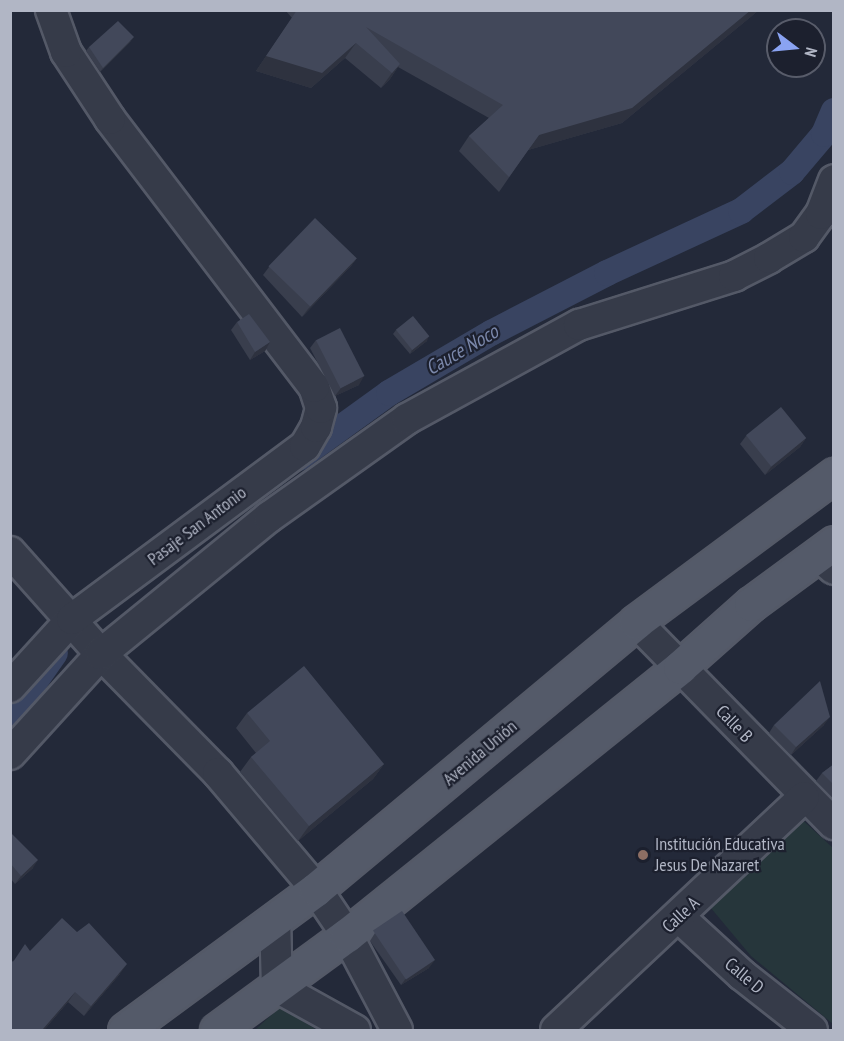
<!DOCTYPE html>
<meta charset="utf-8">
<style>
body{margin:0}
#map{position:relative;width:844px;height:1041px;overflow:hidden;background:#232939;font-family:"PT Sans Narrow",sans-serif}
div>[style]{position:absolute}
.green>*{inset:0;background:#26363b}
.canal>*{height:26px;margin:-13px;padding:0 13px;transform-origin:13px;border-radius:13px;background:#394461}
.roads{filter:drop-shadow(2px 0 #545967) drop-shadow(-2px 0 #545967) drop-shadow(0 2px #545967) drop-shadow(0 -2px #545967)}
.minor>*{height:30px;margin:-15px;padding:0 15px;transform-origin:15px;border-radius:15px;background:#363b49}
.major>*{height:33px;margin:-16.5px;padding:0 16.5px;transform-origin:16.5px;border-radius:16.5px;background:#545a69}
.wall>*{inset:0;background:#393e4d}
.shaded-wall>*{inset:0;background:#2e323f}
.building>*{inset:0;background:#42485a;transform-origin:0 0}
.dots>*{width:16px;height:16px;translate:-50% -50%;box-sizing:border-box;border:3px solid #1c202e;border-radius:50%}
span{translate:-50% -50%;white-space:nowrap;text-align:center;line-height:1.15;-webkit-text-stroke:4.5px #1c202e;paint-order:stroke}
.street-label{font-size:18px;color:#b1b6c5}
.poi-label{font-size:18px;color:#b1b6c5}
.left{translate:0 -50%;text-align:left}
.water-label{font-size:20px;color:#7b88ab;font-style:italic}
.frame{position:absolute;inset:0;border:12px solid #b1b6c5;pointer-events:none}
.north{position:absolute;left:766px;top:18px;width:60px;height:60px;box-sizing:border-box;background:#1c202e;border:2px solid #585c6a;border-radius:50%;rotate:106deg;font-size:16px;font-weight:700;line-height:24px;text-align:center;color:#b1b6c5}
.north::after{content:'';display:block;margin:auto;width:21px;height:27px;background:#8aa3f2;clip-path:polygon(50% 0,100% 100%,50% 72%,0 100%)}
</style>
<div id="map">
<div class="green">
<div style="clip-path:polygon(796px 814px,833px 848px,833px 1024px,751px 956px,705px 901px)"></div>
<div style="clip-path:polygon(280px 1007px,317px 1030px,255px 1030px)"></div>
</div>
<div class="canal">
<div style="left:299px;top:458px;width:111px;rotate:-35.8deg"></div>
<div style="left:389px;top:393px;width:118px;rotate:-30.5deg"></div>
<div style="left:491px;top:333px;width:131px;rotate:-27.3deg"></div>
<div style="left:607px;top:273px;width:148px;rotate:-24.8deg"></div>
<div style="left:741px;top:211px;width:64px;rotate:-37.4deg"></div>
<div style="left:792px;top:172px;width:50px;rotate:-49.9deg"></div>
<div style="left:824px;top:134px;width:25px;rotate:-67deg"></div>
<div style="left:10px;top:717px;width:78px;rotate:-54.9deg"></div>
</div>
<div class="roads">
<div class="minor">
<div style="left:10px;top:552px;width:137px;rotate:48.3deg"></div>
<div style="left:101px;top:654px;width:167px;rotate:45.5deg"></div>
<div style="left:218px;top:773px;width:152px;rotate:49.8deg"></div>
<div style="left:316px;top:889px;width:55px;rotate:56deg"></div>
<div style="left:347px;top:935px;width:107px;rotate:62.2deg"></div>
<div style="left:818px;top:555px;width:21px;rotate:41deg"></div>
<div style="left:636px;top:622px;width:283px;rotate:45.6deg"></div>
<div style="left:10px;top:687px;width:92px;rotate:-47.6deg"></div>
<div style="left:72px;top:619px;width:290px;rotate:-36.6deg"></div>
<div style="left:305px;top:446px;width:22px;rotate:-60deg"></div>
<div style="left:316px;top:427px;width:20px;rotate:-75deg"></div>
<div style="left:321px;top:408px;width:22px;rotate:-108deg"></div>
<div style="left:314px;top:387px;width:337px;rotate:-127.3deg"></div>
<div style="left:110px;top:119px;width:80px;rotate:-123.3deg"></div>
<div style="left:66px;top:52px;width:45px;rotate:-109.7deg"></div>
<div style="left:10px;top:754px;width:135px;rotate:-47.7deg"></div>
<div style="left:101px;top:654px;width:217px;rotate:-39.2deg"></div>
<div style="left:269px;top:517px;width:169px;rotate:-35.4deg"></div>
<div style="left:407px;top:419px;width:196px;rotate:-28.7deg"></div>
<div style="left:579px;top:325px;width:163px;rotate:-17.5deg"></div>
<div style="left:734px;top:276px;width:39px;rotate:-27deg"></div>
<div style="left:769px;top:258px;width:41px;rotate:-31deg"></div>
<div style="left:804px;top:237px;width:29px;rotate:-54deg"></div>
<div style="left:821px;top:214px;width:36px;rotate:-69deg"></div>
<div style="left:680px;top:918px;width:84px;rotate:42.6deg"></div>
<div style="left:742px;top:975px;width:89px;rotate:38.2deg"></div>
<div style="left:275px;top:919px;width:68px;rotate:88.3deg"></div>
<div style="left:277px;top:987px;width:89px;rotate:28.9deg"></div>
<div style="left:556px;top:1030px;width:340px;rotate:-43.2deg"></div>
</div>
<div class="major">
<div style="left:125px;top:1030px;width:237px;rotate:-36.4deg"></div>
<div style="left:316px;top:889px;width:417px;rotate:-39.8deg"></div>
<div style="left:636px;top:622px;width:247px;rotate:-36.6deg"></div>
<div style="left:217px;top:1030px;width:161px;rotate:-36.2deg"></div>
<div style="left:347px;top:935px;width:427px;rotate:-38.8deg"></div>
<div style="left:680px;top:667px;width:95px;rotate:-41.6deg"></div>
<div style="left:751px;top:604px;width:103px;rotate:-36.3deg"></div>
</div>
</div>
<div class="wall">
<div style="clip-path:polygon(285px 10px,759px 10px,622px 123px,528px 150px,499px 192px,459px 151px,469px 136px,489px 118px,398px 67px,390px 79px,381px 88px,345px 58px,311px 88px,256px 71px,292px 18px)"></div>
<div style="clip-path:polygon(131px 41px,100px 72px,86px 51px,89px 47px)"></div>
<div style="clip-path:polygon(357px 258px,351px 266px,302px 317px,263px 275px,269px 267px)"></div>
<div style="clip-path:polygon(237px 322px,270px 342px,265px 351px,250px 360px,231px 330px)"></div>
<div style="clip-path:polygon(396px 330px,427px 341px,410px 354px,393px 334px)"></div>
<div style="clip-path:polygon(316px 340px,359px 385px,335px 396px,310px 348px)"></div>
<div style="clip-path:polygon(746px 436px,806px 438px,800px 447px,765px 475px,740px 444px)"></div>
<div style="clip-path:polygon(247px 713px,384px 764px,373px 779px,298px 841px,240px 772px,251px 757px,256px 753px,236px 728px)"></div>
<div style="clip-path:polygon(774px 725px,824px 725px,791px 755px,769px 733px)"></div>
<div style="clip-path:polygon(834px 764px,834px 799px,816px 781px,822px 773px)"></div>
<div style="clip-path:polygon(10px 832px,33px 868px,15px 884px,10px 878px)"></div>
<div style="clip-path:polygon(375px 933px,429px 968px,401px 985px,370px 941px)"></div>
<div style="clip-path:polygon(30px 951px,120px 974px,84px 1016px,68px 1002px,44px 1030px,10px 1030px,13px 961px)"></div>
</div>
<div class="shaded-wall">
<div style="clip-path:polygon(751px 10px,759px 10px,622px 123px,528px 150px,539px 135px)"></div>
<div style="clip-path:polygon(134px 37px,131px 41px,100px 72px,103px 68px)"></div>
<div style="clip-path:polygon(356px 43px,345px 58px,311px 88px,256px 71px,266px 56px)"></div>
<div style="clip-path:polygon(400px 64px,390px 79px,381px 88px,392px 73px)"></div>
<div style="clip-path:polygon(357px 258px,351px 266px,302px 317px,308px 309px)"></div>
<div style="clip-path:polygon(429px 336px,427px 341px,410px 354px,412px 350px)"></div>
<div style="clip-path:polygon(270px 342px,265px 351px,250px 360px,255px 352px)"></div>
<div style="clip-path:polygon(364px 376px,359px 385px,335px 396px,341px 388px)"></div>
<div style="clip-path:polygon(806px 438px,800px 447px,765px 475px,771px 467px)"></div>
<div style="clip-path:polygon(830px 717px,824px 725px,791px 755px,796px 747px)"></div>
<div style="clip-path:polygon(384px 764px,373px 779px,298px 841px,309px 826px)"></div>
<div style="clip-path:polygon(38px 860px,33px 868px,15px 884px,21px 876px)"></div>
<div style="clip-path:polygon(435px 960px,429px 968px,401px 985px,407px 977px)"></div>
<div style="clip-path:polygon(127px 964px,120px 974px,84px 1016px,91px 1006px)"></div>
<div style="clip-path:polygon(75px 992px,68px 1002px,44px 1030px,42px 1030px)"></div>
</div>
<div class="building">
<div style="clip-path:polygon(297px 10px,751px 10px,632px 108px,539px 135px,509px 177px,469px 136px,503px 105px,366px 27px,400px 64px,392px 73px,356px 43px,322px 73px,266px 56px)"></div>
<div style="clip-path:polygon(118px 21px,134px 37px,103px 68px,89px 47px)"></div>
<div style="left:315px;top:218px;width:58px;height:67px;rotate:44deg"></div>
<div style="clip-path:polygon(249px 314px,270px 342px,255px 352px,237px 322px)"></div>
<div style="left:413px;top:316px;width:26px;height:22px;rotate:51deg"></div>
<div style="left:340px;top:328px;width:54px;height:27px;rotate:63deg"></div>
<div style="left:781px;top:407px;width:40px;height:45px;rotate:51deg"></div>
<div style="clip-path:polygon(304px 666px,384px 764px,309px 826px,251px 757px,270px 741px,247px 713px)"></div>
<div style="clip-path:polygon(820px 681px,830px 717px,796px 747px,774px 725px)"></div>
<div style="clip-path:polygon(834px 764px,834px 785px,822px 773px)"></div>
<div style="clip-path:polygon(10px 832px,38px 860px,21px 876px,10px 863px)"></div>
<div style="left:402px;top:911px;width:59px;height:35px;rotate:56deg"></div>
<div style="clip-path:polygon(62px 918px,77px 932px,89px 923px,127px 964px,91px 1006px,75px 992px,42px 1030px,10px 1030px,10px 958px,13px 962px,25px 944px,30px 951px)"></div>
</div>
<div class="dots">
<div style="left:643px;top:855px;background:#8d6e63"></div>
</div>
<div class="street-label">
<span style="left:197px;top:526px;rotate:-37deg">Pasaje San Antonio</span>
<span style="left:734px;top:724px;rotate:46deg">Calle B</span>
<span style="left:480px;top:753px;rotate:-40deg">Avenida Unión</span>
<span style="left:681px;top:915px;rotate:-43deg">Calle A</span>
<span style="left:744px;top:976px;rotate:40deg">Calle D</span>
</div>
<div class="poi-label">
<span class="left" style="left:655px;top:855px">Institución Educativa<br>Jesus De Nazaret</span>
</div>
<div class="water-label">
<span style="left:462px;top:350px;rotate:-30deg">Cauce Noco</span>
</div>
<div class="frame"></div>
<div class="north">N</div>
</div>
